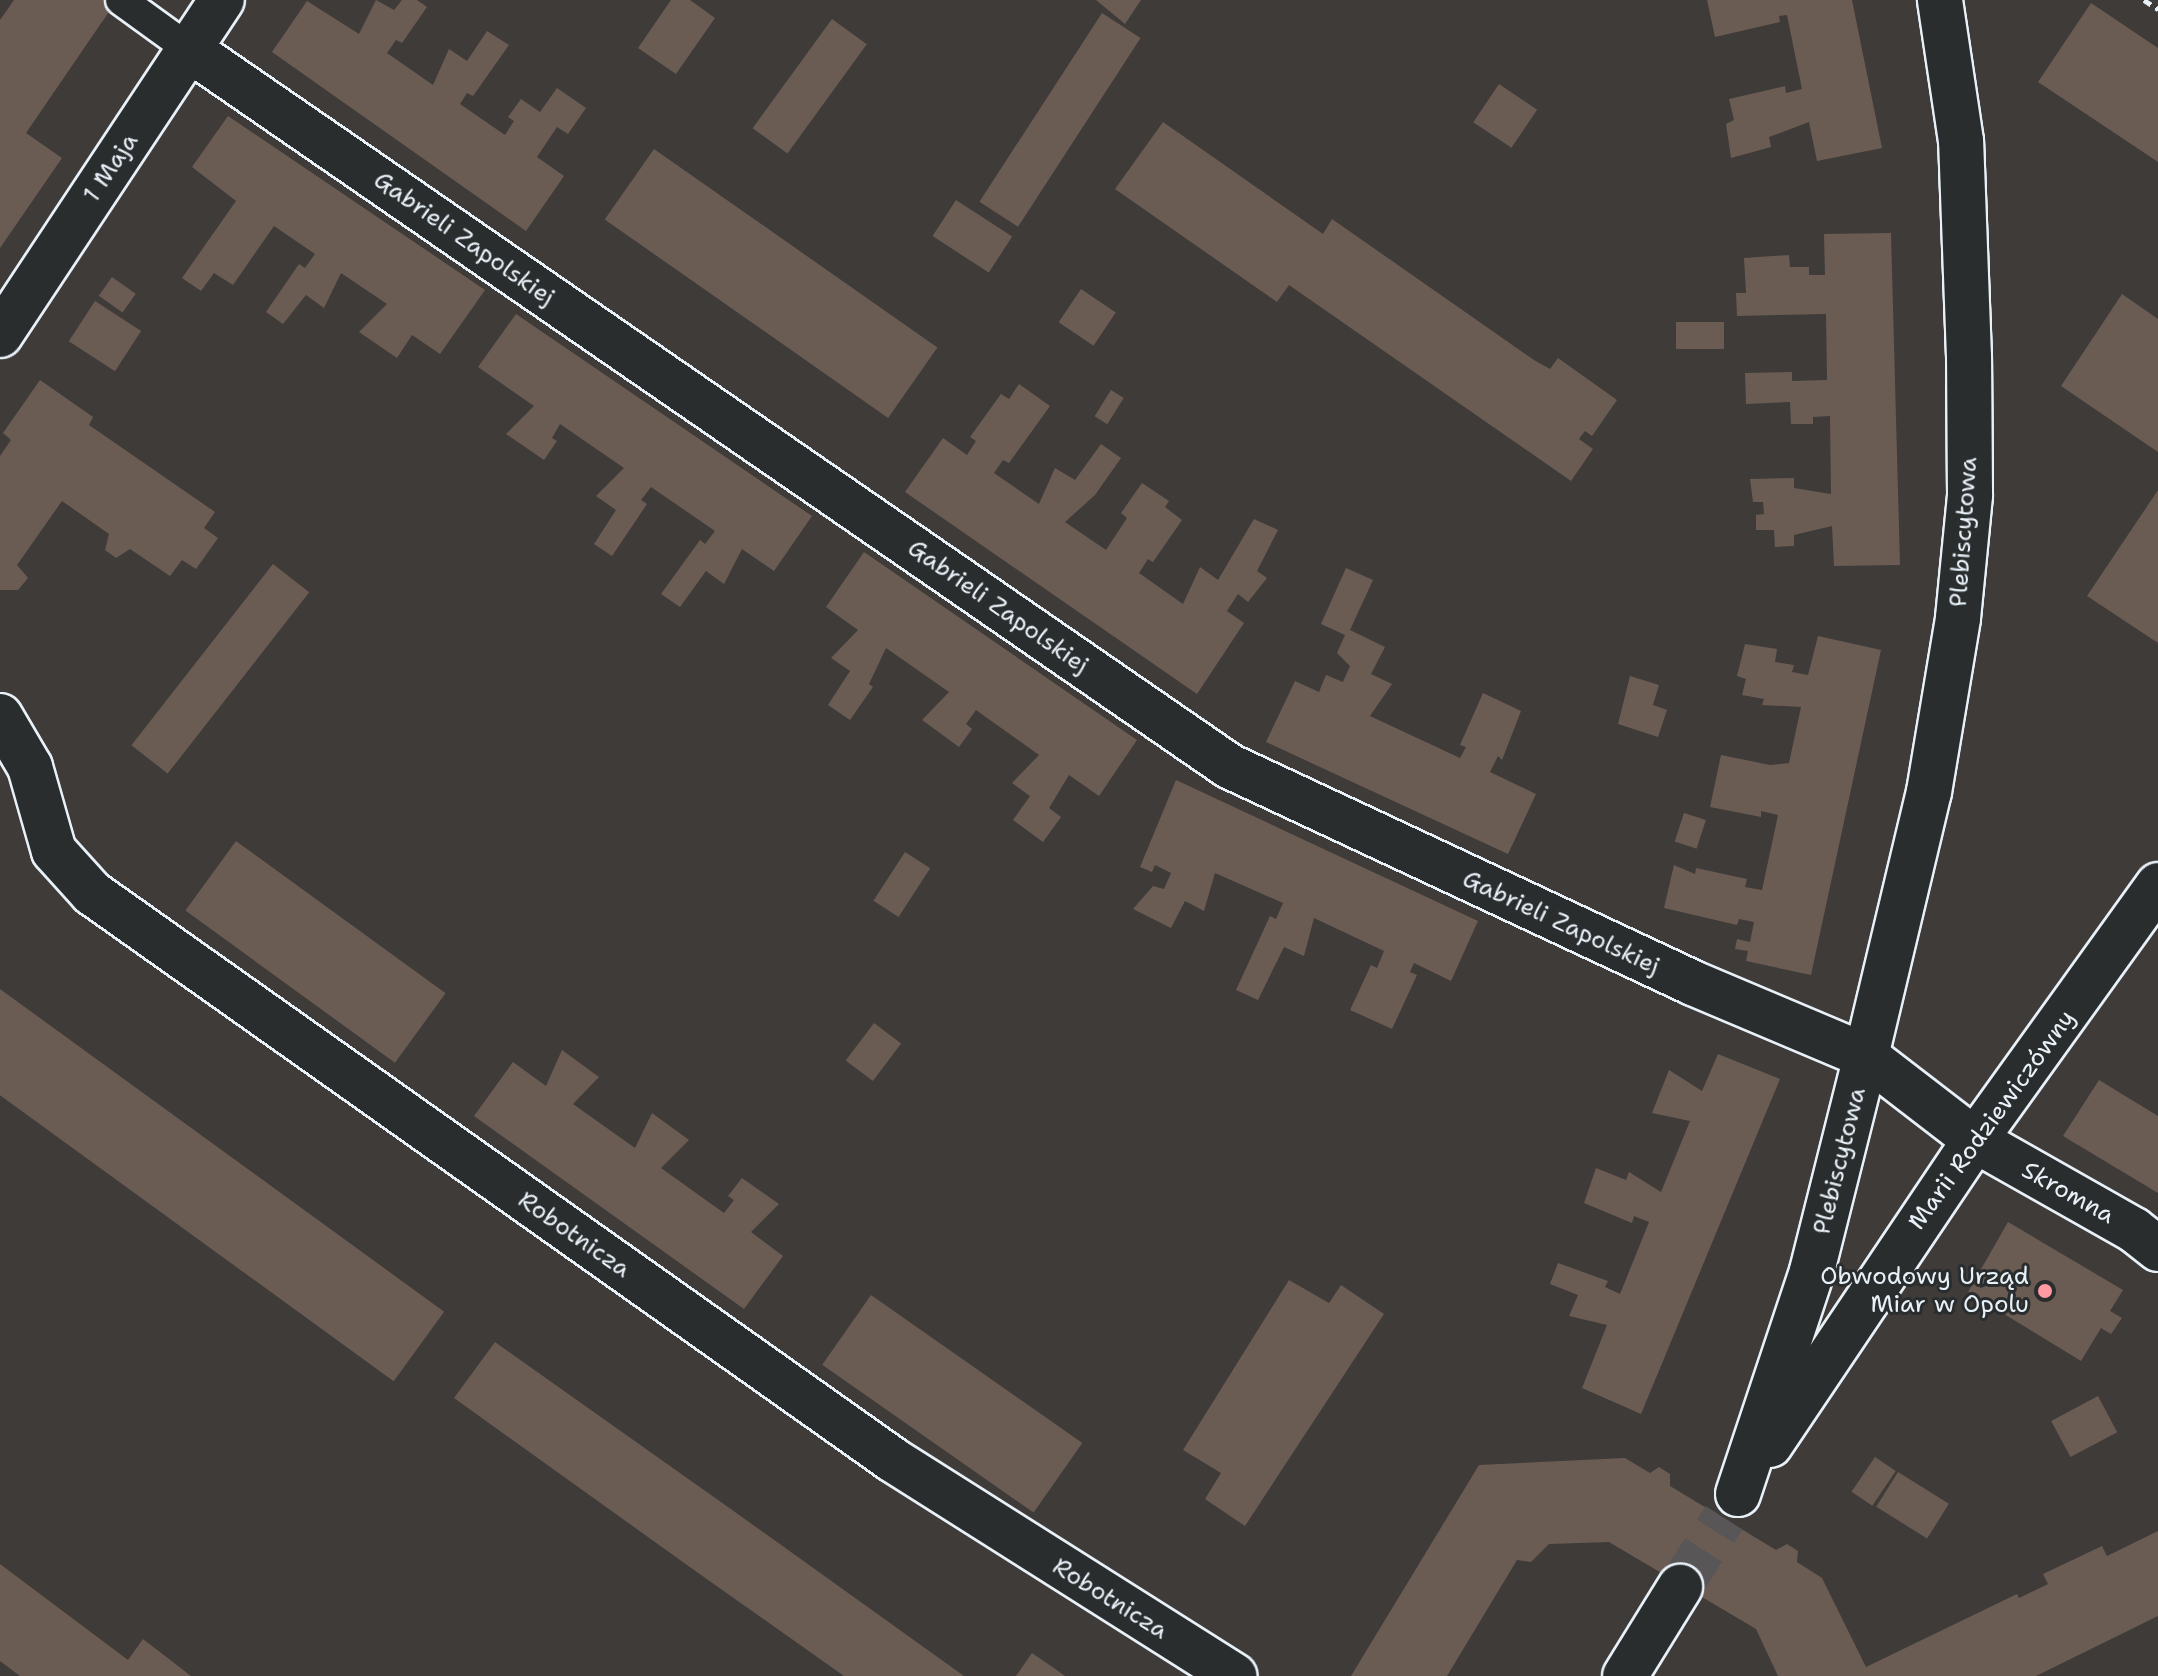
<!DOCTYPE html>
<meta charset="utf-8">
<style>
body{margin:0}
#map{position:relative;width:2158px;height:1676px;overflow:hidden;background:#3e3b39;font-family:"Shantell Sans",sans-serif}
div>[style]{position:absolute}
.building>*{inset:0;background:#6b5c53;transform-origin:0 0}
.street-tunnel>*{height:44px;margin-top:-22px;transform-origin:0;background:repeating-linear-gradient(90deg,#585656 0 44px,transparent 0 66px)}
.path>*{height:5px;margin-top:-2.5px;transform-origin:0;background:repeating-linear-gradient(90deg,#e8f1f8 0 8px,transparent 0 14px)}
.roads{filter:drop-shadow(2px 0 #e8f1f8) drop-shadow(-2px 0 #e8f1f8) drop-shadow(0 2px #e8f1f8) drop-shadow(0 -2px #e8f1f8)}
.lane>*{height:30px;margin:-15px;padding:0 15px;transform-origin:15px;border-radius:15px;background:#2a2d2e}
.street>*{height:44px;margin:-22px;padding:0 22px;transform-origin:22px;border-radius:22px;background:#2a2d2e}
.secondary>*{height:44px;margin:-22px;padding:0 22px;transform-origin:22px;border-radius:22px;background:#2a2d2e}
.dots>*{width:22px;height:22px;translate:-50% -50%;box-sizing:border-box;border:4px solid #2a2d2e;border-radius:50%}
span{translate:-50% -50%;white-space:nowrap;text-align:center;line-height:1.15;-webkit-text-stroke:6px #2a2d2e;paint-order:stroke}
.street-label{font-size:24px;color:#e8f1f8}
.poi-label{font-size:24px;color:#e8f1f8}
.right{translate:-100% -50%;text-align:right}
</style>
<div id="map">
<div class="building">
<div style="clip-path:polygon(14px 0,117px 0,26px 133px,62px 158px,0 248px,0 20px)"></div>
<div style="clip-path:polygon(376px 0,394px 10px,402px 0,417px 0,427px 7px,402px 43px,396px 40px,387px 53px,433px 85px,449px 49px,467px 61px,487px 31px,509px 45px,473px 96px,467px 93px,460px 104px,505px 135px,514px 121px,508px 117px,521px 99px,540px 112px,557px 88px,586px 108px,568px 134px,557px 127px,537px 157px,564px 176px,526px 231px,272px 52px,307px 1px,359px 34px)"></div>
<div style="clip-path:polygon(671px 0,690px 0,715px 18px,676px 74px,638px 48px)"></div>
<div style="clip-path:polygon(1096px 0,1141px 0,1125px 24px)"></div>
<div style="clip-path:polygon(1707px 0,1852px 0,1882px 148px,1817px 161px,1809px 122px,1769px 137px,1771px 147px,1731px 158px,1726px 124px,1734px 120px,1729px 99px,1785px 86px,1786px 93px,1802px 89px,1787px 15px,1779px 16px,1780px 22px,1715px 37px)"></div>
<div style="clip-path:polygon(2091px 3px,2158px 48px,2158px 162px,2038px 82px)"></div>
<div style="left:1102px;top:13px;width:46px;height:225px;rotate:33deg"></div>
<div style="left:832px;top:19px;width:43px;height:135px;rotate:36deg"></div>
<div style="left:1499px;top:84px;width:46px;height:46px;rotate:34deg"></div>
<div style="clip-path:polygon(228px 116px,485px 290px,440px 354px,412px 335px,397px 358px,359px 332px,387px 304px,341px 273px,324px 308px,306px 295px,283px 324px,266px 312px,299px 264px,305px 268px,315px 254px,274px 226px,233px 285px,214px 273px,201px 291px,182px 278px,236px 201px,192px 167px)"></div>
<div style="clip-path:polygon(1163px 122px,1323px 234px,1332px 219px,1534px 360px,1550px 369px,1558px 358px,1617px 400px,1592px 436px,1585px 431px,1579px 439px,1593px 449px,1571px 481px,1289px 285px,1277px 302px,1115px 189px)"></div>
<div style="left:654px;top:149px;width:346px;height:86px;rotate:35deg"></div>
<div style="left:956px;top:200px;width:67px;height:43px;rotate:33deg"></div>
<div style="clip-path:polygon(1891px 233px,1900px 565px,1834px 566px,1832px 526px,1794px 535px,1794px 546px,1775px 547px,1774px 530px,1756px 530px,1756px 515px,1764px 514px,1763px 502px,1753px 502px,1750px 479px,1794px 478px,1794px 488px,1831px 494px,1830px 416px,1813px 417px,1813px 424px,1791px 424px,1790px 402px,1746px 404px,1745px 373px,1792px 372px,1792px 381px,1827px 380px,1826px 314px,1737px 316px,1736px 293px,1746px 293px,1744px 258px,1789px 255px,1790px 267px,1809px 267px,1809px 275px,1825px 275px,1824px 234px)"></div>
<div style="left:112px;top:277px;width:29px;height:23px;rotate:35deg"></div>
<div style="left:1081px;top:289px;width:42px;height:40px;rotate:34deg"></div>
<div style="clip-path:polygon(2122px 294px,2158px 319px,2158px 452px,2061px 386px)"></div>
<div style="left:95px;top:301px;width:55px;height:48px;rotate:33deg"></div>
<div style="clip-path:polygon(516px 314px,812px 516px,774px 571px,742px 549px,724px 584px,706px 571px,680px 607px,661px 594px,700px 540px,705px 544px,715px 531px,651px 487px,641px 500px,647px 504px,612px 556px,594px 544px,616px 510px,596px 496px,624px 468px,560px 424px,552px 438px,557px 441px,544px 460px,506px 434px,534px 406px,478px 367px)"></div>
<div style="left:1724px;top:322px;width:27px;height:48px;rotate:90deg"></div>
<div style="clip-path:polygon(40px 380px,93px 417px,89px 425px,215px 512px,204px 528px,218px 538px,196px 569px,182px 560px,170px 576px,130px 549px,116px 558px,105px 550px,109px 534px,62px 501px,17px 565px,28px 578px,18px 590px,0 590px,0 456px,11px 440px,3px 433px)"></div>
<div style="clip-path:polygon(1019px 384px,1050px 406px,1009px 463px,1003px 460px,994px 473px,1039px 504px,1055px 468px,1075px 480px,1101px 444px,1121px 458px,1095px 495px,1065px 522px,1106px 550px,1127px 518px,1121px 513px,1142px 483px,1169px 501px,1165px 507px,1182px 520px,1153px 562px,1148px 559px,1139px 573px,1183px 604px,1200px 567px,1218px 580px,1254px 519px,1278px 530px,1257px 571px,1267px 578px,1248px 602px,1238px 594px,1227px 611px,1244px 623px,1197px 694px,905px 492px,943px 438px,967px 455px,976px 441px,970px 437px,1001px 394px,1009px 399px)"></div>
<div style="left:1111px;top:390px;width:15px;height:31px;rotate:32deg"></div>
<div style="clip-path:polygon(2158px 490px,2158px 643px,2087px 596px)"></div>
<div style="clip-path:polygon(864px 552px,1137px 740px,1099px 796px,1069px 775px,1049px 808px,1061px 817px,1043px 842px,1013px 820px,1030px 796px,1012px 783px,1039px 755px,976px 710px,966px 724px,972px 729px,959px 747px,922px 720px,949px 692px,886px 648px,869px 684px,873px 687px,850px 720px,828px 705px,850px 671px,831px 658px,858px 630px,826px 607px)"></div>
<div style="left:273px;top:564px;width:46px;height:230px;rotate:38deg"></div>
<div style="clip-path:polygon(1346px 568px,1373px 580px,1350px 630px,1385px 647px,1371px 674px,1392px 684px,1370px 716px,1460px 758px,1466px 747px,1460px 745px,1483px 693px,1521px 711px,1502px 760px,1498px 756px,1490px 772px,1536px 794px,1508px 854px,1266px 742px,1295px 681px,1319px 692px,1326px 675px,1343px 682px,1350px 666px,1337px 653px,1345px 635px,1321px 624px)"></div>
<div style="clip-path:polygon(1818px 636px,1881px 650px,1811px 975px,1746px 961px,1748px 951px,1735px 949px,1737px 939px,1750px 942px,1754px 922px,1739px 919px,1737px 925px,1664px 908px,1674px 865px,1695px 874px,1696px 868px,1747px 879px,1745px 887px,1762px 890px,1778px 815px,1761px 811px,1761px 817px,1710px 807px,1721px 755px,1770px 765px,1789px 763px,1801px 707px,1762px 705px,1764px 699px,1742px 695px,1746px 679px,1737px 676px,1745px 644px,1777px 649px,1775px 662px,1794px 665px,1792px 672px,1808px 675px)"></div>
<div style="clip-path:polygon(1630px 676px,1659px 685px,1653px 705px,1667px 710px,1658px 737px,1618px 724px)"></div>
<div style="clip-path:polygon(1176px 780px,1478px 921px,1451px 981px,1414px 963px,1410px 972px,1417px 975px,1392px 1029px,1370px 1019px,1350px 1010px,1371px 965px,1377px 968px,1384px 951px,1314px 918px,1304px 956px,1284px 947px,1258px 1000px,1236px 990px,1270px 916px,1276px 919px,1283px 903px,1215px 873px,1204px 911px,1185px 901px,1171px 928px,1133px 909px,1153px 886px,1164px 889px,1171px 873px,1155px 865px,1152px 872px,1140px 867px)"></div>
<div style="left:1684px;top:813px;width:23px;height:30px;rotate:18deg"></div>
<div style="left:236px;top:841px;width:259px;height:86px;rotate:36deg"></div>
<div style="left:905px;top:852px;width:30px;height:58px;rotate:33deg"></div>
<div style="left:0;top:989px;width:549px;height:86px;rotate:36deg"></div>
<div style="left:874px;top:1023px;width:34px;height:47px;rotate:37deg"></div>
<div style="clip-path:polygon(562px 1050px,599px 1077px,573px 1104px,635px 1148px,652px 1113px,689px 1140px,661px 1168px,724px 1213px,734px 1200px,728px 1196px,742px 1178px,779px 1204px,751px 1232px,783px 1256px,744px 1309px,474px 1116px,513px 1062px,546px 1086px)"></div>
<div style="clip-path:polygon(1718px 1054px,1780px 1079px,1641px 1414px,1582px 1388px,1607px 1325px,1569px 1316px,1578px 1295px,1550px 1284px,1558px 1263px,1608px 1281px,1605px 1287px,1620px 1294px,1649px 1222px,1634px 1216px,1632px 1223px,1584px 1203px,1596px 1168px,1626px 1180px,1629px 1172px,1661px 1192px,1690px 1121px,1652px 1113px,1669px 1070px,1702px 1091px)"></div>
<div style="clip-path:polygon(2099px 1080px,2158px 1116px,2158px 1193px,2063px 1136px)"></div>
<div style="clip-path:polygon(2008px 1222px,2123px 1290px,2110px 1311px,2122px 1318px,2111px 1334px,2101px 1328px,2081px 1361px,1968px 1292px)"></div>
<div style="clip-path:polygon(1289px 1280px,1329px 1303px,1341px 1285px,1384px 1314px,1245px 1526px,1205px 1499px,1221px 1473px,1183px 1450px)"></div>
<div style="left:871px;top:1295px;width:258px;height:85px;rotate:35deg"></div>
<div style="clip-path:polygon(495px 1342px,735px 1512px,964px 1676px,844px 1676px,694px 1570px,454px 1398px)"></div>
<div style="left:2098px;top:1396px;width:41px;height:53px;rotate:62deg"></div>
<div style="left:1875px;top:1457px;width:25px;height:42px;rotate:34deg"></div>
<div style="clip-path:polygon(1625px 1458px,1650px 1473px,1659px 1467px,1670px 1474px,1670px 1486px,1776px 1550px,1787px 1544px,1798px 1551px,1797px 1562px,1822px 1578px,1866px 1667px,2017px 1594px,2019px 1598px,2048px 1584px,2043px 1574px,2102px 1546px,2107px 1556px,2158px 1531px,2158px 1616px,2036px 1676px,1778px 1676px,1756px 1629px,1609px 1542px,1549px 1544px,1531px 1562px,1517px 1560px,1447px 1676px,1351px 1676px,1479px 1465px)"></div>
<div style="left:1898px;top:1472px;width:60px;height:41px;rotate:32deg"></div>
<div style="clip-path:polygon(0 1564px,128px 1660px,143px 1639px,191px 1676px,20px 1676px,0 1661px)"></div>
<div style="clip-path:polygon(1032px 1653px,1051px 1666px,1065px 1676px,1016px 1676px)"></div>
</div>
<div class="street-tunnel">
<div style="left:1680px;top:1587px;width:82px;rotate:-57.5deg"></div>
</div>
<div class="path">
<div style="left:2144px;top:0;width:17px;rotate:33deg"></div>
</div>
<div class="roads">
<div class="lane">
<div style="left:121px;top:0;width:85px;rotate:35.9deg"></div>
</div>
<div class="street">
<div style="left:190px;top:50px;width:1262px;rotate:34.57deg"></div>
<div style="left:1229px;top:766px;width:512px;rotate:25.06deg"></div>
<div style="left:1693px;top:983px;width:188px;rotate:22.9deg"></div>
<div style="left:1866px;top:1056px;width:138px;rotate:37.6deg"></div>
<div style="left:1975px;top:1140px;width:183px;rotate:29.5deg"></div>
<div style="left:2134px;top:1230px;width:31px;rotate:38deg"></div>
<div style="left:0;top:716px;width:59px;rotate:59.5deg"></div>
<div style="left:30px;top:767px;width:87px;rotate:74.1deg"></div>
<div style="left:54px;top:851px;width:57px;rotate:47.9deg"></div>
<div style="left:92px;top:893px;width:981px;rotate:35.29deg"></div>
<div style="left:893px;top:1460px;width:404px;rotate:32.3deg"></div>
<div style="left:1770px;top:1445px;width:367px;rotate:-56.1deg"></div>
<div style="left:1975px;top:1140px;width:314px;rotate:-54.3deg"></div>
<div style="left:1738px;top:1494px;width:235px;rotate:-71.6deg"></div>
<div style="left:1812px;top:1271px;width:222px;rotate:-75.9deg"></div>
<div style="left:1866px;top:1056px;width:271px;rotate:-76.6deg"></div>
<div style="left:1929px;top:792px;width:176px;rotate:-80.5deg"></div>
<div style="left:1958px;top:618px;width:124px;rotate:-84.4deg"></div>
<div style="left:1970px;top:495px;width:138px;rotate:-90.4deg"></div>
<div style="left:1969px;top:357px;width:216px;rotate:-92.1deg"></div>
<div style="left:1961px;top:141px;width:143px;rotate:-98.5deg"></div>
<div style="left:1625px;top:1676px;width:105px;rotate:-58.3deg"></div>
</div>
<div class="secondary">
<div style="left:0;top:335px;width:402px;rotate:-56.5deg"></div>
</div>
</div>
<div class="dots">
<div style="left:2045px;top:1291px;background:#ff9aa2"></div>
</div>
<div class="street-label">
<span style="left:111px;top:168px;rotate:-56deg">1 Maja</span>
<span style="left:464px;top:239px;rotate:35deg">Gabrieli Zapolskiej</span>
<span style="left:1964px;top:532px;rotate:-86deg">Plebiscytowa</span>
<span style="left:998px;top:607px;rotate:35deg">Gabrieli Zapolskiej</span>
<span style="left:1561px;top:923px;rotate:25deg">Gabrieli Zapolskiej</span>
<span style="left:1992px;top:1120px;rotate:-54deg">Marii Rodziewiczówny</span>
<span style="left:1840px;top:1161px;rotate:-76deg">Plebiscytowa</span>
<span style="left:2068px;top:1193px;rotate:29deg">Skromna</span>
<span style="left:574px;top:1235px;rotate:35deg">Robotnicza</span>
<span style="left:1110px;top:1599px;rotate:32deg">Robotnicza</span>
</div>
<div class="poi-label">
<span class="right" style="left:2029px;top:1291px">Obwodowy Urząd<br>Miar w Opolu</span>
</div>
</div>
